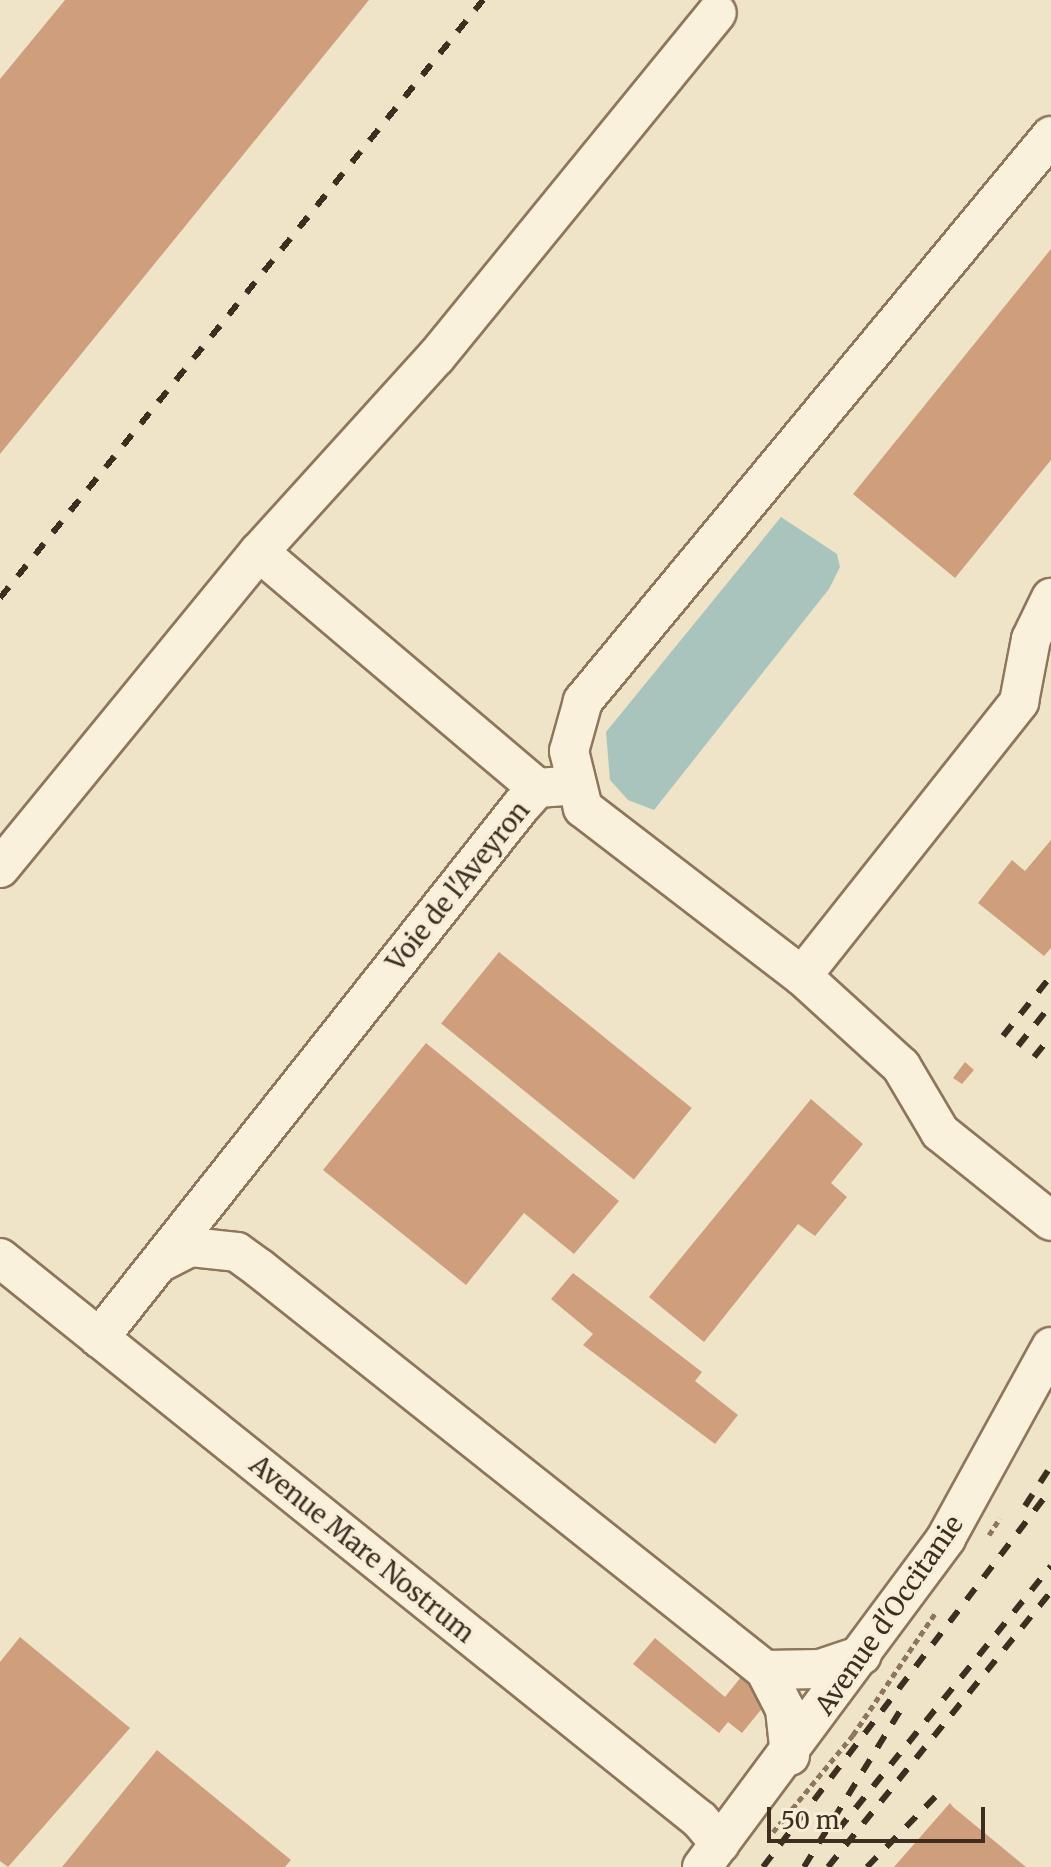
<!DOCTYPE html>
<style>
body{margin:0}
#map{position:relative;width:1051px;height:1867px;overflow:hidden;background:#f0e4c8;font-family:Merriweather,serif}
div>[style]{position:absolute}
.water>*{inset:0;background:#a9c4bc}
.building>*{inset:0;background:#cf9f7d;transform-origin:0 0}
.path>*{height:5px;margin-top:-2.5px;transform-origin:0;background:repeating-linear-gradient(90deg,#8d765c 0 6px,transparent 0 10px)}
.roads{filter:drop-shadow(2px 0 #8d765c) drop-shadow(-2px 0 #8d765c) drop-shadow(0 2px #8d765c) drop-shadow(0 -2px #8d765c)}
.minor>*{height:38px;margin:-19px;padding:0 19px;transform-origin:19px;border-radius:19px;background:#faf1dc}
.rail>*{height:6px;margin-top:-3px;transform-origin:0;background:repeating-linear-gradient(90deg,#3d2e20 0 14px,transparent 0 28px)}
span{translate:-50% -50%;white-space:nowrap;text-align:center;line-height:1.15;-webkit-text-stroke:6px #f7eed8;paint-order:stroke}
.street-label{font-size:26px;color:#3d2e20}
.scale{position:absolute;left:767px;top:1807px;width:218px;height:36px;box-sizing:border-box;border:4px solid #3d2e20;border-top:0;padding-left:10px;font-size:24px;line-height:28px;white-space:nowrap;color:#3d2e20;-webkit-text-stroke:6px #f7eed8;paint-order:stroke}
</style>
<div id="map">
<div class="water">
<div style="clip-path:polygon(781px 517px,837px 554px,840px 567px,829px 589px,654px 810px,628px 800px,610px 780px,606px 732px)"></div>
</div>
<div class="building">
<div style="clip-path:polygon(65px 0,369px 0,0 454px,0 79px)"></div>
<div style="clip-path:polygon(1051px 249px,1051px 460px,955px 578px,853px 494px)"></div>
<div style="clip-path:polygon(1051px 840px,1051px 948px,1044px 956px,978px 903px,1012px 860px,1025px 871px)"></div>
<div style="left:499px;top:952px;width:248px;height:92px;rotate:39deg"></div>
<div style="clip-path:polygon(426px 1043px,619px 1201px,574px 1254px,524px 1213px,466px 1285px,323px 1170px)"></div>
<div style="clip-path:polygon(965px 1062px,974px 1070px,962px 1084px,953px 1078px)"></div>
<div style="clip-path:polygon(811px 1099px,863px 1144px,831px 1183px,847px 1197px,815px 1236px,798px 1224px,704px 1342px,649px 1297px)"></div>
<div style="clip-path:polygon(573px 1273px,702px 1372px,695px 1381px,738px 1415px,715px 1444px,583px 1345px,593px 1334px,551px 1299px)"></div>
<div style="clip-path:polygon(20px 1637px,130px 1728px,8px 1867px,0 1861px,0 1662px)"></div>
<div style="clip-path:polygon(655px 1638px,725px 1697px,741px 1677px,768px 1701px,742px 1733px,728px 1722px,719px 1733px,633px 1664px)"></div>
<div style="clip-path:polygon(157px 1750px,291px 1860px,285px 1867px,62px 1867px)"></div>
<div style="clip-path:polygon(950px 1803px,953px 1807px,1026px 1867px,894px 1867px)"></div>
</div>
<div class="path">
<div style="left:989px;top:1535px;width:20px;rotate:-57deg"></div>
<div style="left:773px;top:1832px;width:126px;rotate:-50.5deg"></div>
<div style="left:853px;top:1735px;width:148px;rotate:-56deg"></div>
</div>
<div class="roads">
<div class="minor">
<div style="left:1051px;top:136px;width:734px;rotate:129.64deg"></div>
<div style="left:583px;top:701px;width:52px;rotate:105.6deg"></div>
<div style="left:569px;top:751px;width:59px;rotate:76.2deg"></div>
<div style="left:583px;top:808px;width:276px;rotate:37.5deg"></div>
<div style="left:802px;top:976px;width:134px;rotate:42.3deg"></div>
<div style="left:901px;top:1066px;width:77px;rotate:59.4deg"></div>
<div style="left:940px;top:1132px;width:142px;rotate:38.7deg"></div>
<div style="left:259px;top:552px;width:365px;rotate:40.3deg"></div>
<div style="left:0;top:868px;width:409px;rotate:-50.7deg"></div>
<div style="left:259px;top:552px;width:263px;rotate:-47.8deg"></div>
<div style="left:436px;top:357px;width:444px;rotate:-50.8deg"></div>
<div style="left:802px;top:976px;width:350px;rotate:-51.6deg"></div>
<div style="left:1019px;top:702px;width:64px;rotate:-79.2deg"></div>
<div style="left:1031px;top:639px;width:46px;rotate:-64deg"></div>
<div style="left:0;top:1258px;width:898px;rotate:38.76deg"></div>
<div style="left:700px;top:1820px;width:31px;rotate:50deg"></div>
<div style="left:159px;top:1263px;width:36px;rotate:-27deg"></div>
<div style="left:191px;top:1247px;width:46px;rotate:6.2deg"></div>
<div style="left:237px;top:1252px;width:27px;rotate:36deg"></div>
<div style="left:259px;top:1268px;width:646px;rotate:38.47deg"></div>
<div style="left:765px;top:1670px;width:44px;rotate:62.9deg"></div>
<div style="left:785px;top:1709px;width:47px;rotate:83.9deg"></div>
<div style="left:99px;top:1338px;width:679px;rotate:-51.58deg"></div>
<div style="left:521px;top:806px;width:24px;rotate:-48deg"></div>
<div style="left:537px;top:788px;width:39px;rotate:-4deg"></div>
<div style="left:765px;top:1670px;width:55px;rotate:-1deg"></div>
<div style="left:820px;top:1669px;width:44px;rotate:-18.4deg"></div>
<div style="left:702px;top:1867px;width:410px;rotate:-53.4deg"></div>
<div style="left:946px;top:1538px;width:218px;rotate:-61.2deg"></div>
</div>
</div>
<div class="rail">
<div style="left:0;top:598px;width:769px;rotate:-51.07deg"></div>
<div style="left:1003px;top:1036px;width:77px;rotate:-51.3deg"></div>
<div style="left:1018px;top:1046px;width:53px;rotate:-51.2deg"></div>
<div style="left:1034px;top:1057px;width:27px;rotate:-51deg"></div>
<div style="left:1025px;top:1506px;width:48px;rotate:-57deg"></div>
<div style="left:838px;top:1830px;width:339px;rotate:-51.1deg"></div>
<div style="left:763px;top:1867px;width:475px;rotate:-52.7deg"></div>
<div style="left:804px;top:1867px;width:183px;rotate:-58.4deg"></div>
<div style="left:828px;top:1867px;width:354px;rotate:-51deg"></div>
<div style="left:867px;top:1867px;width:103px;rotate:-45.8deg"></div>
</div>
<div class="street-label">
<span style="left:458px;top:886px;rotate:-51deg">Voie de l'Aveyron</span>
<span style="left:362px;top:1549px;rotate:39deg">Avenue Mare Nostrum</span>
<span style="left:889px;top:1615px;rotate:-55deg">Avenue d'Occitanie</span>
</div>
<div class="scale">50 m</div>
</div>
